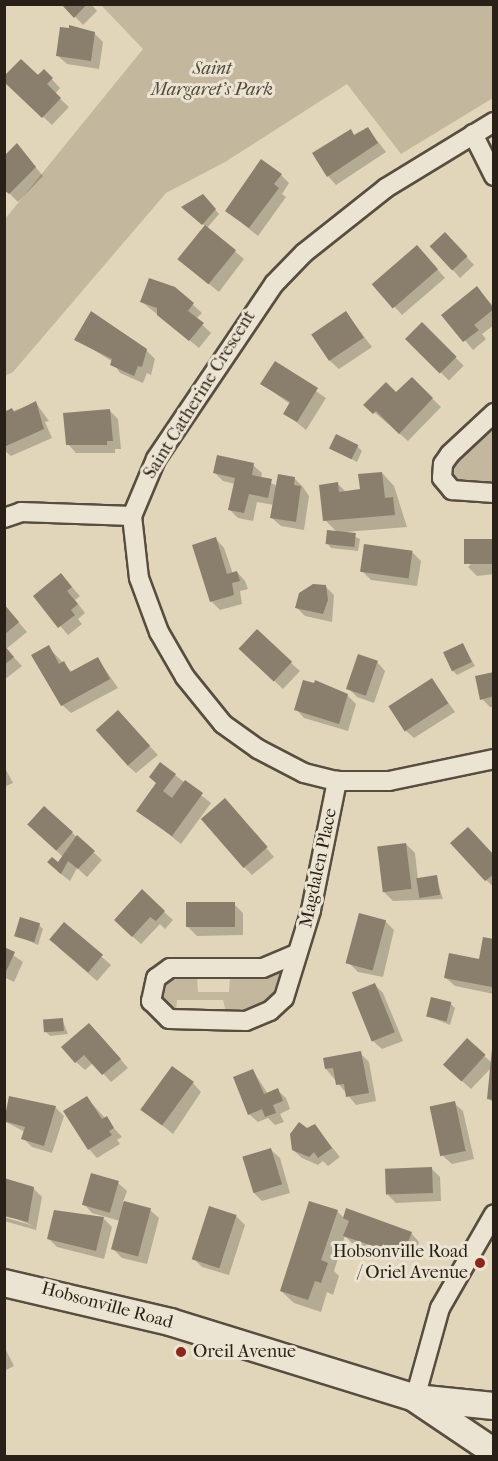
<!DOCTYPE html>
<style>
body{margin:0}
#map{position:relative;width:498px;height:1461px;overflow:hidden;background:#e2d6ba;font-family:"IM FELL French Canon",serif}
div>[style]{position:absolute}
.green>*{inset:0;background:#c3b79e}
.shadow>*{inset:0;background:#0003;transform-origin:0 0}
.building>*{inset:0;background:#897f6c;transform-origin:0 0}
.roads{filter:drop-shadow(2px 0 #574e40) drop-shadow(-2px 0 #574e40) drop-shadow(0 2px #574e40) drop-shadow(0 -2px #574e40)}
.minor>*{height:18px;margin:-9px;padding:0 9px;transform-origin:9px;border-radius:9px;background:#ece4d2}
.secondary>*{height:26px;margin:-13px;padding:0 13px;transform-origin:13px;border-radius:13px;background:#ece4d2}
.dots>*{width:16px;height:16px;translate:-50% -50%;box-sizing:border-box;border:3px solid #ece4d2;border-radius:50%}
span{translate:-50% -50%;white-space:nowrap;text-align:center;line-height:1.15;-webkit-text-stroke:6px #ece4d2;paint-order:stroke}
.park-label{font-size:18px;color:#504639;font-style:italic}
.street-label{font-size:18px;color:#292117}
.poi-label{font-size:18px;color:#292117}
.right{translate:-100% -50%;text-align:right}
.left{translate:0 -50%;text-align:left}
.frame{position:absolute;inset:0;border:6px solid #292117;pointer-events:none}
</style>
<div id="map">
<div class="green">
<div style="clip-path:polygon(101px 5px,493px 5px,493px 98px,401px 154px,347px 84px,225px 162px,166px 193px,13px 372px,5px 376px,5px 219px,143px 49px)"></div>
<div style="clip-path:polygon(493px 421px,493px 486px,460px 484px,453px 471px,456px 461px)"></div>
<div style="clip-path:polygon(271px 972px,285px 976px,280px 992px,262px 1008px,227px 1016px,223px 1000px,177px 1000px,176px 1011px,163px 1007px,159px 1000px,164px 980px,174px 976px,197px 976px,198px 992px,229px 992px,230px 976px)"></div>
</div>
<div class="shadow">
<div style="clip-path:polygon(63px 4px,91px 4px,97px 11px,83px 25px)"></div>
<div style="clip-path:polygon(76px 27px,94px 33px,103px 42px,99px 69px,67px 64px,58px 56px,61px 29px)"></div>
<div style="clip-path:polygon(44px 71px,60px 88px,55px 94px,69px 107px,52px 125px,12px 88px)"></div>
<div style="clip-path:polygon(368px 129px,386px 152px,336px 185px,328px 176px,355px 137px)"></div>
<div style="clip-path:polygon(17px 145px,43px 176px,18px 202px,4px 188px)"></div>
<div style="clip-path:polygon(281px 175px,289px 183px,282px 194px,286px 197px,258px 236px,227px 211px)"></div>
<div style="clip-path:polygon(203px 196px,219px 214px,207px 228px,244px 259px,219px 292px,188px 267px,205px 226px,187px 211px)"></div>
<div style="clip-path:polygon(454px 243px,474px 265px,460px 278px,432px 246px)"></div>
<div style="clip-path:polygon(425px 255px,445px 278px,402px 315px,374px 284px)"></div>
<div style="clip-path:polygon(174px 288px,202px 313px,196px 319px,211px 333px,199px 348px,142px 302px)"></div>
<div style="clip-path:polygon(477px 288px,494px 307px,494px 325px,482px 334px,486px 339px,473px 350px,444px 315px)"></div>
<div style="clip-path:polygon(346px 313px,372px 347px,339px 369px,330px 361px)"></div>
<div style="left:422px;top:324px;width:59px;height:21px;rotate:45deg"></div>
<div style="clip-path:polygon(76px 339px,146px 350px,155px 359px,151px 375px,147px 373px,143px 383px,120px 373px,113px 362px)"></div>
<div style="clip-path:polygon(275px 363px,326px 398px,306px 430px,285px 413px,290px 404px,262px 384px)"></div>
<div style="clip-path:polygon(412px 379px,441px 407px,408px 441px,366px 405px,396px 395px)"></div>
<div style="clip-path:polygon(36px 403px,49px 421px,45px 422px,52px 438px,11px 456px,4px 450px,4px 414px)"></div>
<div style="clip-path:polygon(110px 411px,118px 419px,121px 449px,115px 449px,115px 453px,76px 453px,68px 444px)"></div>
<div style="clip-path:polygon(358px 447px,362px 451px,357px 462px,331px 448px)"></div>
<div style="clip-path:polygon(253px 465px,262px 473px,261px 478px,277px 486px,294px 478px,303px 487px,309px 496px,304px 530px,281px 526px,272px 518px,274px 505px,257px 502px,253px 521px,238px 518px,229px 509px,235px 484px,223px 481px,214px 472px)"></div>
<div style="clip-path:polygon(382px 473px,394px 486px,407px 527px,345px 532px,360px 539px,358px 551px,331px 548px,327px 543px,337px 532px,325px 520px,338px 484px,346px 492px,361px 491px)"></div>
<div style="clip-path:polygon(216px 539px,224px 548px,233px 574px,237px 572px,245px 581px,248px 589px,240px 591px,242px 604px,220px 610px,212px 602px,194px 546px)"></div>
<div style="clip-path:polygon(494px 541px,494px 574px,477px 576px,468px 567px)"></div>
<div style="clip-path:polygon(412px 552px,421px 561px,417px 586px,371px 580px,362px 571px)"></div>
<div style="clip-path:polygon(61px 575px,80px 596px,75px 600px,85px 613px,78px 619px,82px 624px,68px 635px,35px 596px)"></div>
<div style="clip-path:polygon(325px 586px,334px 595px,332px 622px,305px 616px,297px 608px)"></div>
<div style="clip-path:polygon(4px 605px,27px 632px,6px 649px,22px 666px,4px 680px)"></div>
<div style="clip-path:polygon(463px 645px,475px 666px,457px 675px,453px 671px)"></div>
<div style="clip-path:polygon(48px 647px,72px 672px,98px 659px,118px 688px,71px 713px,62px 705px)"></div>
<div style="clip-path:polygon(249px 657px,291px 663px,300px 671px,283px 689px)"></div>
<div style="clip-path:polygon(377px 662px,385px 671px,374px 703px,357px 697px,348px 688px)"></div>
<div style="clip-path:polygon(494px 674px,494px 707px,490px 707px,482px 699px)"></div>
<div style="clip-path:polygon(432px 680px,455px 712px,414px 738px,405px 730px)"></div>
<div style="clip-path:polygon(315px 685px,347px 695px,356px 704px,348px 731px,304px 718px,296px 709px)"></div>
<div style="clip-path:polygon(126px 721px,158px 755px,136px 773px,127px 765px)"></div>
<div style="clip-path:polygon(4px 766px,13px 783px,4px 787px)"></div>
<div style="clip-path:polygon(175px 775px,211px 803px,181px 844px,138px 810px)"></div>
<div style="clip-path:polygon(45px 808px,102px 860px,87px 877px,77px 868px,70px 881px,57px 871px,64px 858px,38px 833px)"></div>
<div style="clip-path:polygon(233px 809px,274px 857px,252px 875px,244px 867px)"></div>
<div style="clip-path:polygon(452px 843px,494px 856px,494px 887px,486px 880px)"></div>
<div style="clip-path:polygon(406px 844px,415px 853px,418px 880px,436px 877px,443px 899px,393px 901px,384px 892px)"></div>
<div style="clip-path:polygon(142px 892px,173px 920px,165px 929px,160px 924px,141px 944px,124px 929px)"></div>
<div style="clip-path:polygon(234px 904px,243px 913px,243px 935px,197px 936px,188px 927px)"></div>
<div style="clip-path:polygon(385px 921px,394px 930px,383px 977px,358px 972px,349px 963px)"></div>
<div style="clip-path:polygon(64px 924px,111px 965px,97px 981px,59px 948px)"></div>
<div style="clip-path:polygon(39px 925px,43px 929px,38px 945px,16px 935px)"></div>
<div style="clip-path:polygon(494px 940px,494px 994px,455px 986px,446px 978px,480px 960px)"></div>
<div style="clip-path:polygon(4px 949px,23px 962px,14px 982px,4px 977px)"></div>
<div style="clip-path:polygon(375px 985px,383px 993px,403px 1041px,382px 1049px,373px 1041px,354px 993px)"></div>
<div style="clip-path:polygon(451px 1004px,455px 1008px,450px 1025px,428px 1016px)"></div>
<div style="clip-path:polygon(62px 1019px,68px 1034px,50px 1036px,46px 1032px)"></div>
<div style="clip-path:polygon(98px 1033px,128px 1068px,111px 1082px,93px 1063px,85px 1070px,76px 1062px)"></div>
<div style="clip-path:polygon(467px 1040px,492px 1063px,493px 1051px,494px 1103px,489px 1099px,492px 1067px,471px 1089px,453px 1073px)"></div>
<div style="clip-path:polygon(360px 1053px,369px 1062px,376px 1101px,356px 1105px,326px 1069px)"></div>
<div style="clip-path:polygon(253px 1071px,268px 1094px,277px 1090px,286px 1098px,290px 1109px,280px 1114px,284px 1122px,275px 1125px,268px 1118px,258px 1122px,249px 1114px)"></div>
<div style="clip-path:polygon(193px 1083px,201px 1092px,173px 1134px,142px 1109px)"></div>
<div style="clip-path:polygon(10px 1098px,56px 1108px,64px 1116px,52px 1153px,32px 1147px,23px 1138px,25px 1132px,4px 1121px)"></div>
<div style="clip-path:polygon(87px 1098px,122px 1137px,117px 1140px,120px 1144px,97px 1158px,89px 1149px)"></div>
<div style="clip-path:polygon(454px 1103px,463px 1111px,474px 1159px,452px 1164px,443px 1156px)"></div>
<div style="clip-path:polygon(315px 1126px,340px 1157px,328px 1166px,323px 1161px,318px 1165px,302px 1158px,293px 1150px,307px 1130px)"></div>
<div style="clip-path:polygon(271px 1150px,280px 1158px,290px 1193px,262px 1201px,253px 1192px)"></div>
<div style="clip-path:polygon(431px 1168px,440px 1177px,441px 1201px,396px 1203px,388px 1195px)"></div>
<div style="clip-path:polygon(118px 1183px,127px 1191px,123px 1202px,150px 1210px,159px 1218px,147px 1264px,122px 1258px,113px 1249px,120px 1221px,92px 1213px,84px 1204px)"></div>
<div style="clip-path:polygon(33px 1188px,42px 1197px,36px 1230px,4px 1221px,4px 1217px,34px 1226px,4px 1214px)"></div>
<div style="clip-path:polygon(337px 1211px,344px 1218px,411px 1233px,419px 1242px,414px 1257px,402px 1253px,399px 1260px,354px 1245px,345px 1236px,334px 1271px,339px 1276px,333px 1295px,327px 1292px,321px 1312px,294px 1303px,281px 1291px)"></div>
<div style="clip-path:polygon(236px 1216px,245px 1225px,229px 1275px,202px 1267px,194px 1259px)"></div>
<div style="clip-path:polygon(104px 1219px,112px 1227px,104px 1259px,57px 1247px,49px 1239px)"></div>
<div style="clip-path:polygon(4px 1346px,14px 1366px,4px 1371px)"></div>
</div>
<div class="building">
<div style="clip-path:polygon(61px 4px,87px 4px,74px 18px)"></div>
<div style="clip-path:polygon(69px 25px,95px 32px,91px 61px,56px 56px,60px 27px,69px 28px)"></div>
<div style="clip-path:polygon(21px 59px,38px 75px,44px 69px,53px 78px,47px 84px,61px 98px,42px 118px,4px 82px,4px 76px)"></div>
<div style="clip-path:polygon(368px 127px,378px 143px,327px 177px,312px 153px,351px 129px,354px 135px)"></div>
<div style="clip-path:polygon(17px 143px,36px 167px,9px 194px,4px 190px,4px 156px)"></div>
<div style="clip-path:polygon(261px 159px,282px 174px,274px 184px,279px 188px,249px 228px,225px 211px)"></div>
<div style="clip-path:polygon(203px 194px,216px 209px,202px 225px,181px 207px)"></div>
<div style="left:205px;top:225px;width:40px;height:44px;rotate:39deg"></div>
<div style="left:445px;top:232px;width:33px;height:21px;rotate:47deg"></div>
<div style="left:417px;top:245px;width:32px;height:60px;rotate:49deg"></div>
<div style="clip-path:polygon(149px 278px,175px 287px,194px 303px,188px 311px,204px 323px,189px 341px,157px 315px,157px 308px,140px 302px)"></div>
<div style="clip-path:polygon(477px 286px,494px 309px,474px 325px,479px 330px,463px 342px,441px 315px)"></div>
<div style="clip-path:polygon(91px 311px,147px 349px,142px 367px,138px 366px,134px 376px,110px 365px,112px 359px,74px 340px)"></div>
<div style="left:346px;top:311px;width:32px;height:42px;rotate:56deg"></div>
<div style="left:422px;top:322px;width:49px;height:24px;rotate:45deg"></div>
<div style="clip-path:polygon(275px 361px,318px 388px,297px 422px,283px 414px,290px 402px,260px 384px)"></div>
<div style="clip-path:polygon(412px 377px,433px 398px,399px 434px,376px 411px,373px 414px,363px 405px,386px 382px,396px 392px)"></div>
<div style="clip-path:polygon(36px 401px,44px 429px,4px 447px,4px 412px,12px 408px,14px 412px)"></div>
<div style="clip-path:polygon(110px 409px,113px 441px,107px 441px,107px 445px,66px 445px,63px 413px)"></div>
<div style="left:336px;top:434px;width:25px;height:16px;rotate:26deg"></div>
<div style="clip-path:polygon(217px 455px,254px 463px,252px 475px,272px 479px,268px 498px,249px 494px,244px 513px,228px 510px,235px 478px,213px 473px)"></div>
<div style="clip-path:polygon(382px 472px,385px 498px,393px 497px,395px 515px,323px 521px,319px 485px,338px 482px,339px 492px,360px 489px,358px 474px)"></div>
<div style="clip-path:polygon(278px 474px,295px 477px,294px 485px,301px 486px,296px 522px,270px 518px)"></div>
<div style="left:327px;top:530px;width:29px;height:14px;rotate:6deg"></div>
<div style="clip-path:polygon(216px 537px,227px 574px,237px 571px,240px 581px,232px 583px,234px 595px,210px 602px,192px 545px)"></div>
<div style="left:494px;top:539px;width:25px;height:30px;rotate:90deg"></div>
<div style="left:364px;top:544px;width:49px;height:28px;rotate:8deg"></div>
<div style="clip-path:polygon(61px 573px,72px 587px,67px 591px,78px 604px,71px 610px,75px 615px,58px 628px,33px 596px)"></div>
<div style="clip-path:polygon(313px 584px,326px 585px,328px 600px,323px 614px,295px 608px,299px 593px)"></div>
<div style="clip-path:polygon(4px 604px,19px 622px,4px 635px)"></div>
<div style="left:257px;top:629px;width:48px;height:27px;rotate:43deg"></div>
<div style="left:463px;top:643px;width:21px;height:22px;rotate:65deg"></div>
<div style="clip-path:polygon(4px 645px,14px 657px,4px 665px)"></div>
<div style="clip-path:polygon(49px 645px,59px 664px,64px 661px,70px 672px,98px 657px,110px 679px,61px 706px,31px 655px)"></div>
<div style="left:358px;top:654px;width:21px;height:37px;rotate:19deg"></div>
<div style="clip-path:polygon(494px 672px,494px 696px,480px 700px,475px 676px)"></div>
<div style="left:432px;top:678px;width:30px;height:52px;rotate:57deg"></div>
<div style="clip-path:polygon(303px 680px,314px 683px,315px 680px,348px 694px,339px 724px,294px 710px)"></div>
<div style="left:118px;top:710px;width:48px;height:30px;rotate:48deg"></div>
<div style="clip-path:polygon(160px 762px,176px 774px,163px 791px,172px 798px,185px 780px,203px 793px,172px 836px,136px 811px,156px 783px,149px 777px)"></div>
<div style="left:225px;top:798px;width:65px;height:32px;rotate:49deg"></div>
<div style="left:44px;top:806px;width:39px;height:25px;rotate:42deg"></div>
<div style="clip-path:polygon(468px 827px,494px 855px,494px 874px,485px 881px,450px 843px)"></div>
<div style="clip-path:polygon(77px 835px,95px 851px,78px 869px,68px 861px,61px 874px,47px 862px,52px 857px,58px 862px)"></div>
<div style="left:406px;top:843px;width:46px;height:29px;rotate:83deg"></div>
<div style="left:437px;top:875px;width:20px;height:21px;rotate:81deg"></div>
<div style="clip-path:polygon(142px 889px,165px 911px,156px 921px,150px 917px,132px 937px,114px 920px)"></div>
<div style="left:235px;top:902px;width:25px;height:49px;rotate:90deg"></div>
<div style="left:359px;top:913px;width:28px;height:52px;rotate:15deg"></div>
<div style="left:20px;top:917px;width:21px;height:20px;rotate:17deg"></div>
<div style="left:64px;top:922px;width:51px;height:23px;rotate:40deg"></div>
<div style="clip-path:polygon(483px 937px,494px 939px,492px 987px,444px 978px,449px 953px,479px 959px)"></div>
<div style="clip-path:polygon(4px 947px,15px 952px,4px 976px)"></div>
<div style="left:375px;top:983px;width:53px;height:25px;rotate:68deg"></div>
<div style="left:431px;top:997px;width:21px;height:20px;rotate:14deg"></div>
<div style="left:63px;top:1018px;width:13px;height:20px;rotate:86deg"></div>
<div style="clip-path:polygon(89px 1023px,121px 1059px,102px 1075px,84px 1055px,75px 1063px,61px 1047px)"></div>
<div style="left:467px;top:1038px;width:25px;height:36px;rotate:42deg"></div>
<div style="clip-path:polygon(492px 1049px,494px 1050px,494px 1100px,487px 1099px)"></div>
<div style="clip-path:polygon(361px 1051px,369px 1093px,346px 1097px,344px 1084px,336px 1085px,333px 1068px,325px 1069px,323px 1058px)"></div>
<div style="left:172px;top:1066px;width:27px;height:54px;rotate:36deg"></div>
<div style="clip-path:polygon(253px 1069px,264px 1094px,278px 1088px,283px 1101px,273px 1105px,276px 1113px,265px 1117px,262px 1109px,248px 1115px,233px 1077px)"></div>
<div style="clip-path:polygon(9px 1096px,56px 1106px,44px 1146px,21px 1139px,25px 1127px,4px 1121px)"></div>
<div style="clip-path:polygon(87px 1096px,102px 1119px,107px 1116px,114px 1128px,109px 1131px,112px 1135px,88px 1150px,63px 1111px)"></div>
<div style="left:455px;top:1101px;width:51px;height:26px;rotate:78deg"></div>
<div style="clip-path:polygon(299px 1122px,307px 1128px,315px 1124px,332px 1148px,318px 1158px,314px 1152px,309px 1157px,292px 1150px,290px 1134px)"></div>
<div style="left:271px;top:1148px;width:38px;height:30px;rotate:73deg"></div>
<div style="left:432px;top:1167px;width:26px;height:47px;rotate:88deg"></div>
<div style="left:91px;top:1173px;width:29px;height:33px;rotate:16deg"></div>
<div style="clip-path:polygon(4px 1178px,34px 1187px,28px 1222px,4px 1216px)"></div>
<div style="left:124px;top:1201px;width:28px;height:50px;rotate:15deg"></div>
<div style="clip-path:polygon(309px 1201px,338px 1210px,321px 1260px,328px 1263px,321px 1283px,315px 1281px,308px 1300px,280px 1291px)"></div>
<div style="left:209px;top:1206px;width:29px;height:56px;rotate:18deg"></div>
<div style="clip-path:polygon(346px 1208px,412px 1232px,405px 1250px,393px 1246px,391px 1252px,343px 1236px,349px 1221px,343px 1218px)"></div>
<div style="clip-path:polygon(54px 1210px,104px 1217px,96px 1251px,47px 1239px)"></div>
</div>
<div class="roads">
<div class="minor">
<div style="left:494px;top:122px;width:127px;rotate:148.6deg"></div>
<div style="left:386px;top:188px;width:105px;rotate:141.6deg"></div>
<div style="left:304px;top:253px;width:43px;rotate:134.1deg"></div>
<div style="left:274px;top:284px;width:211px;rotate:124deg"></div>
<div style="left:156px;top:459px;width:62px;rotate:112.8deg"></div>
<div style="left:132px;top:516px;width:62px;rotate:83.6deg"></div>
<div style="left:139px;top:578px;width:58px;rotate:69.7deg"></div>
<div style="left:159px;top:632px;width:52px;rotate:60deg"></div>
<div style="left:185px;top:677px;width:60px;rotate:51deg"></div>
<div style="left:223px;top:724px;width:43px;rotate:35.5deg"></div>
<div style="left:258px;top:749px;width:52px;rotate:27.6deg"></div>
<div style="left:304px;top:773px;width:34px;rotate:14deg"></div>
<div style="left:337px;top:781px;width:52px"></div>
<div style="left:389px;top:781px;width:107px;rotate:-11.8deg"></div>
<div style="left:473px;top:134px;width:47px;rotate:63.4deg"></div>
<div style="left:494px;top:413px;width:60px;rotate:137deg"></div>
<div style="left:450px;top:454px;width:12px;rotate:125deg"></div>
<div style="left:443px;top:464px;width:14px;rotate:94deg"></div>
<div style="left:442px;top:478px;width:16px;rotate:50deg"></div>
<div style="left:452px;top:490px;width:42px;rotate:4.1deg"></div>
<div style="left:4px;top:518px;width:18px;rotate:-19deg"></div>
<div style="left:21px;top:512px;width:111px;rotate:2.1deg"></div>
<div style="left:296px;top:954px;width:36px;rotate:157deg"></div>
<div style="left:263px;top:968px;width:93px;rotate:180deg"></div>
<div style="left:170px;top:968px;width:17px;rotate:144deg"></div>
<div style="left:156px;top:978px;width:24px;rotate:102deg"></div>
<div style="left:151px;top:1001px;width:25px;rotate:45deg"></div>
<div style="left:169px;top:1019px;width:77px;rotate:1.5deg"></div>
<div style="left:246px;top:1021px;width:26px;rotate:-23deg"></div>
<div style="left:270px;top:1011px;width:19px;rotate:-43deg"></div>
<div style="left:284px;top:998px;width:92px;rotate:-72.9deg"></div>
<div style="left:311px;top:910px;width:132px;rotate:-78.6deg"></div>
<div style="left:415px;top:1398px;width:93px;rotate:-74.5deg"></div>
<div style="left:440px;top:1308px;width:108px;rotate:-60.1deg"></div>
</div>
<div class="secondary">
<div style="left:4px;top:1283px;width:171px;rotate:13.2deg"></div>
<div style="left:170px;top:1322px;width:257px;rotate:17.2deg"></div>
<div style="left:415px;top:1398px;width:79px;rotate:5.8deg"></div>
<div style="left:417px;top:1400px;width:93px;rotate:34deg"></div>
</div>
</div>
<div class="dots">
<div style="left:480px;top:1263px;background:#8f2418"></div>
<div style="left:181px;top:1352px;background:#8f2418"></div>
</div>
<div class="park-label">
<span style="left:212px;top:80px">Saint<br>Margaret's Park</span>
</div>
<div class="street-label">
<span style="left:200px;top:395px;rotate:-58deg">Saint Catherine Crescent</span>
<span style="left:319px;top:868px;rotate:-78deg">Magdalen Place</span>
<span style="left:107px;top:1306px;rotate:15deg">Hobsonville Road</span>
</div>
<div class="poi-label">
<span class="right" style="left:468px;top:1263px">Hobsonville Road<br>/ Oriel Avenue</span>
<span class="left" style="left:193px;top:1352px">Oreil Avenue</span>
</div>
<div class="frame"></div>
</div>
